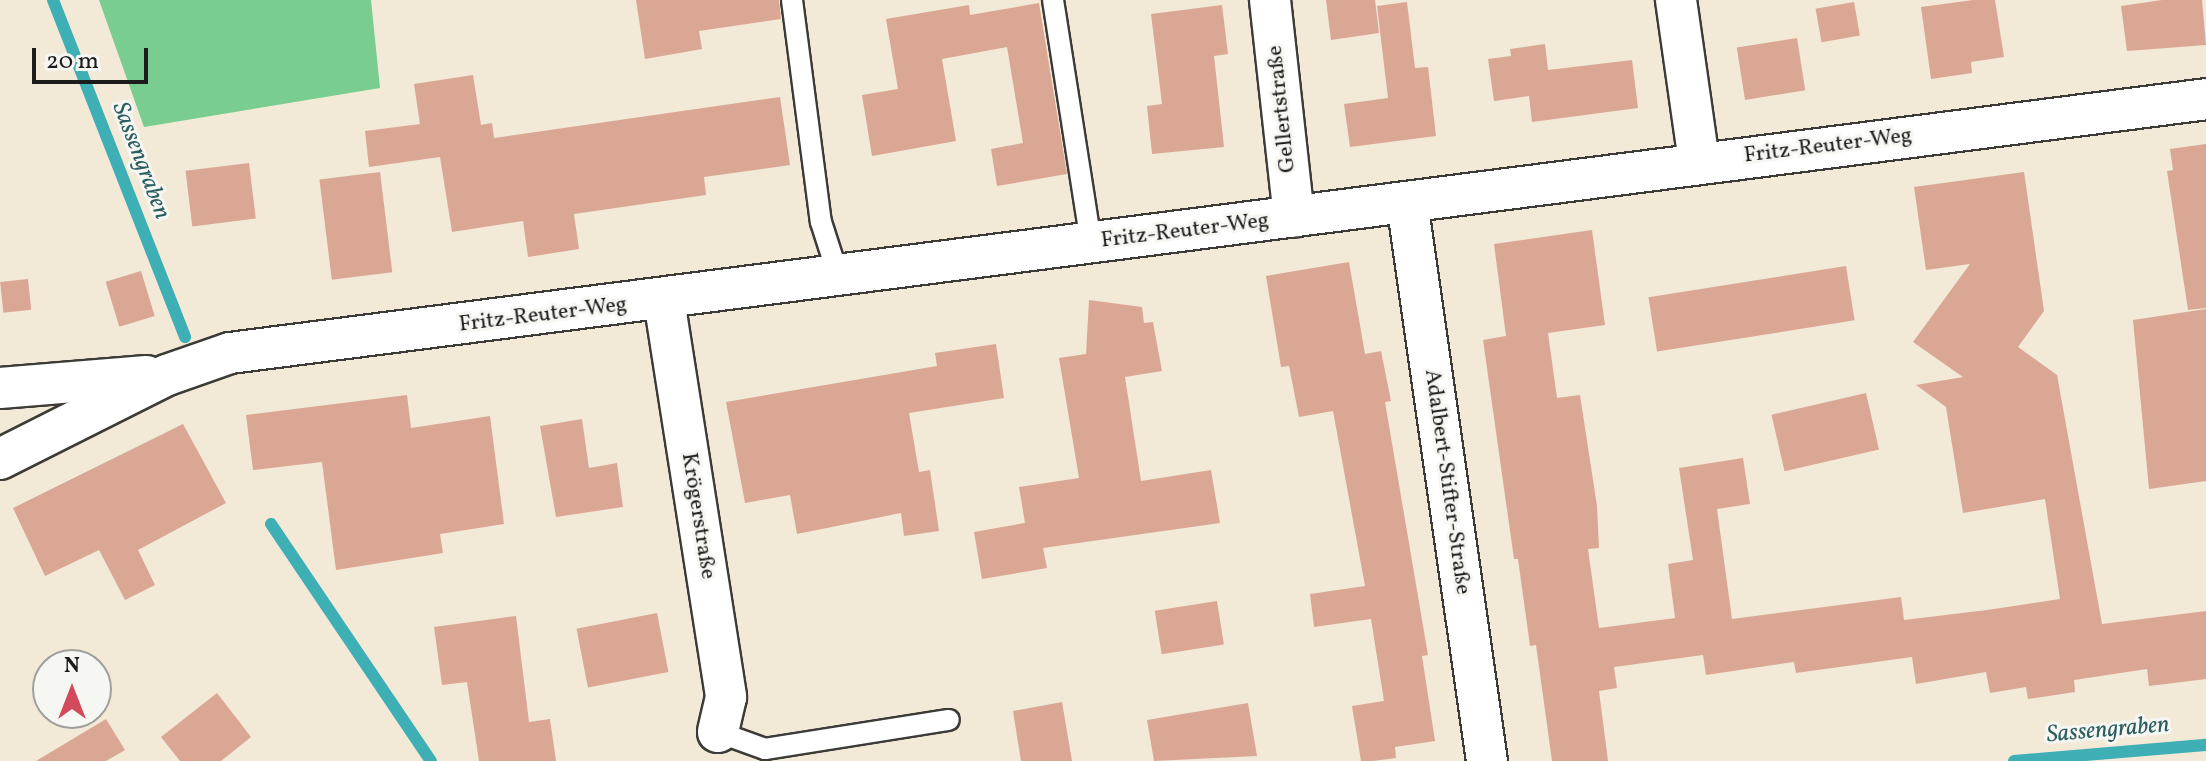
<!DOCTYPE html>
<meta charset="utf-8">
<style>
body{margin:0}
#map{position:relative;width:2206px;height:761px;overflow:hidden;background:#f2e9d7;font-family:Vollkorn,serif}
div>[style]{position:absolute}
.green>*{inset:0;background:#7acd90}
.stream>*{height:12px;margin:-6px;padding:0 6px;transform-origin:6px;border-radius:6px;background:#3eafb5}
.building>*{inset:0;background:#daa795;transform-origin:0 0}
.roads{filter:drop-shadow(2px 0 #3c3b38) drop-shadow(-2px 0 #3c3b38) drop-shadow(0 2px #3c3b38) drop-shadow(0 -2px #3c3b38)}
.lane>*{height:20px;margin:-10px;padding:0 10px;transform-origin:10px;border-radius:10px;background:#fff}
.street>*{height:40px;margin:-20px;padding:0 20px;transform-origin:20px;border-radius:20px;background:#fff}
span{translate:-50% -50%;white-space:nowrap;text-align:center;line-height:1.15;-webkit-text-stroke:6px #f6f6f2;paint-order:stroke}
.street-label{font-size:22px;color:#1c1c1c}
.water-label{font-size:24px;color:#2b5e61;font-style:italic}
.north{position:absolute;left:32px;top:649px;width:80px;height:80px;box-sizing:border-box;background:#f6f6f2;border:2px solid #9f9f9c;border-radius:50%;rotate:0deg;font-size:22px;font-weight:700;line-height:32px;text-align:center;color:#1c1c1c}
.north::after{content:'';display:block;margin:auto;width:28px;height:36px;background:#d1495b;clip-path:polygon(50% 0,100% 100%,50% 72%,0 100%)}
.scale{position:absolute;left:32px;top:48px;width:116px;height:36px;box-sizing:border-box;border:4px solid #1c1c1c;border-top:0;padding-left:10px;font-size:24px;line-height:28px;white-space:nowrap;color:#1c1c1c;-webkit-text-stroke:6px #f6f6f2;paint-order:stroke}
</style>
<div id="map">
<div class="green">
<div style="clip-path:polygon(99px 0,371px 0,380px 88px,144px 127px)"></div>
</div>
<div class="stream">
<div style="left:53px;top:0;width:362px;rotate:68.6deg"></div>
<div style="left:271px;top:524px;width:286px;rotate:56deg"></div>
<div style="left:2014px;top:761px;width:193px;rotate:-4.8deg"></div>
</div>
<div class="building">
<div style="clip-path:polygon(636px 0,779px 0,781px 19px,699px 31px,702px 49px,645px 59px)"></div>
<div style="clip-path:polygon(1326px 0,1375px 0,1379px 33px,1331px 40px)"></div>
<div style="clip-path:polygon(1973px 0,1995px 0,2004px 57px,1971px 62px,1972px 73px,1931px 79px,1921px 7px)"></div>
<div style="clip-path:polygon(2162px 0,2202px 0,2206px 45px,2127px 51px,2121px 6px)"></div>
<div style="clip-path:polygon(1407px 2px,1415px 68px,1428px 67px,1436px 136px,1350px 147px,1344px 104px,1388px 98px,1377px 6px)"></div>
<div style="left:1854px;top:2px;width:34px;height:39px;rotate:80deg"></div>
<div style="clip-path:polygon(1039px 3px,1067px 174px,997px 186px,991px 149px,1023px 143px,1007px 47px,942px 59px,956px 141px,872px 156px,862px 95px,898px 89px,886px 19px,969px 5px,970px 15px)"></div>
<div style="clip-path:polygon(1222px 5px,1228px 54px,1214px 56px,1224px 147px,1152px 154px,1147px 106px,1162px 104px,1151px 14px)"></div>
<div style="left:1797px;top:38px;width:53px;height:61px;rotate:81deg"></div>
<div style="clip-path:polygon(1545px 44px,1548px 70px,1632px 60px,1638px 108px,1532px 122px,1529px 96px,1494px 101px,1488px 59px,1511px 56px,1510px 49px)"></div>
<div style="clip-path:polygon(473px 75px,481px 125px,492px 123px,494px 138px,780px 97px,790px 165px,704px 177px,706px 195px,574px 214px,579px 249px,528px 257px,523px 221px,452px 232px,440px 157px,369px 167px,365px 131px,420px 124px,414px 84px)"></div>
<div style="clip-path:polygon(2206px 144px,2206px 308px,2188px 310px,2167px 171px,2173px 170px,2170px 149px)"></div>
<div style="left:249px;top:163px;width:56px;height:64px;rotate:83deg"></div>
<div style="left:380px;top:172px;width:101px;height:61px;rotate:83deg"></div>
<div style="clip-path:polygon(2024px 172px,2044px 311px,2018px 347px,2057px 375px,2102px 624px,2206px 611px,2206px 679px,2149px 686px,2147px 669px,2074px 680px,2075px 692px,2028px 699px,2026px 687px,1990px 693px,1986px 672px,1916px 684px,1912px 657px,1796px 673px,1794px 662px,1706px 675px,1703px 655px,1614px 667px,1617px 688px,1599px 691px,1608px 761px,1552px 761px,1536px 645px,1530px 646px,1518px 559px,1514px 559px,1483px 340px,1506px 336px,1494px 244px,1592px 230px,1605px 325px,1548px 333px,1557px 398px,1580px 395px,1597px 506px,1599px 548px,1588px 549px,1599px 628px,1675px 618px,1668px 564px,1693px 560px,1679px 468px,1743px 458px,1750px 504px,1717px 509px,1732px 619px,1901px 597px,1904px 620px,1987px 610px,2060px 599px,2045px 499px,1963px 513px,1946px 407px,1916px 385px,1963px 377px,1913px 342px,1970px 264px,1926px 270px,1914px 187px)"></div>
<div style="clip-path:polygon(1349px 262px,1365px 354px,1381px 351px,1391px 401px,1385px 402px,1428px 655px,1422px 656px,1435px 741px,1395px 747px,1396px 758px,1373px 761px,1361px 761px,1352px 706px,1384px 701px,1371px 619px,1314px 627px,1310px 594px,1365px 586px,1333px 411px,1299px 417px,1289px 366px,1281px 367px,1266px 276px)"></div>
<div style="left:1846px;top:266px;width:55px;height:200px;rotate:81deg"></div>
<div style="left:141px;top:271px;width:47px;height:37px;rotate:73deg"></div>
<div style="left:28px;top:279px;width:31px;height:28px;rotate:84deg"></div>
<div style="clip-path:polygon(1089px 300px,1142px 307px,1144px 323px,1153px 322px,1162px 371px,1125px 377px,1141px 481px,1211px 470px,1220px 523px,1043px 548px,1047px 568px,982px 579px,974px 532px,1025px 523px,1019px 487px,1079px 478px,1059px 358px,1086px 354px)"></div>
<div style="clip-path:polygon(2206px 309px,2206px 481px,2149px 489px,2133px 320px)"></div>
<div style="clip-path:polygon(996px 344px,1004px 398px,909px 413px,919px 472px,930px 470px,939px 531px,904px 536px,901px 513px,797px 534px,790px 495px,745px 503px,726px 402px,937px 366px,935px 353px)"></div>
<div style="left:1866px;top:393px;width:58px;height:97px;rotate:77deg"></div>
<div style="clip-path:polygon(407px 395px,411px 428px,490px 416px,504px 524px,440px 534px,443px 553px,336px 570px,322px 462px,253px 470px,246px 415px)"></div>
<div style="clip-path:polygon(582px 419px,589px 468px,617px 463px,623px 507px,556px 517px,540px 426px)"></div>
<div style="clip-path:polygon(183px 424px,226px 503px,138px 550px,155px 585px,125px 600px,99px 550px,45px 576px,13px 508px)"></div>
<div style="left:1217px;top:601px;width:44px;height:63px;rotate:81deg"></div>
<div style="left:657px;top:613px;width:60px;height:82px;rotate:79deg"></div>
<div style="clip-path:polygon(516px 616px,529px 722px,550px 719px,556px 761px,479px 761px,467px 682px,442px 685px,434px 627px)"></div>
<div style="clip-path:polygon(217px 693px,251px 737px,221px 761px,180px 761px,161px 737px)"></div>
<div style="clip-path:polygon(1062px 702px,1072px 761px,1021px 761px,1013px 711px)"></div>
<div style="clip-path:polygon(1248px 703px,1257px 756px,1154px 761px,1147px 720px)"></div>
<div style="clip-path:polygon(106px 719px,125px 750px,106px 761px,36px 761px)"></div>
</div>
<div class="roads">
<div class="lane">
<div style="left:792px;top:0;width:224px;rotate:82.6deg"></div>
<div style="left:821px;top:222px;width:56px;rotate:72.2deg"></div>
<div style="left:1053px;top:0;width:246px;rotate:81.1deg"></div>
<div style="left:718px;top:732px;width:50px;rotate:19.9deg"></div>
<div style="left:765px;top:749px;width:186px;rotate:-9deg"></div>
</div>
<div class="street">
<div style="left:1270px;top:0;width:218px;rotate:83.7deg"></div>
<div style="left:1676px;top:0;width:164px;rotate:81.9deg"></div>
<div style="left:1407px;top:202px;width:565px;rotate:81.86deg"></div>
<div style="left:664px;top:300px;width:402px;rotate:81.1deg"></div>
<div style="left:726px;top:697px;width:36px;rotate:103deg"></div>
<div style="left:0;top:388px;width:147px;rotate:-4.7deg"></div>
<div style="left:0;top:459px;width:187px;rotate:-26.7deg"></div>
<div style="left:167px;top:375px;width:67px;rotate:-19.2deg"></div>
<div style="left:230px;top:353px;width:1992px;rotate:-7.32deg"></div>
</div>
</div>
<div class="street-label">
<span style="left:1282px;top:109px;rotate:-96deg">Gellertstraße</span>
<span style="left:1828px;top:146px;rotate:-7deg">Fritz-Reuter-Weg</span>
<span style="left:1185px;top:231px;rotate:-7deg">Fritz-Reuter-Weg</span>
<span style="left:543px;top:315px;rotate:-7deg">Fritz-Reuter-Weg</span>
<span style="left:1447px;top:482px;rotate:82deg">Adalbert-Stifter-Straße</span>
<span style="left:698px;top:516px;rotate:81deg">Krögerstraße</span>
</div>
<div class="water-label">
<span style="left:140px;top:161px;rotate:69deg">Sassengraben</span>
<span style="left:2108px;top:731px;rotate:-5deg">Sassengraben</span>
</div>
<div class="north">N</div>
<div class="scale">20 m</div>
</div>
